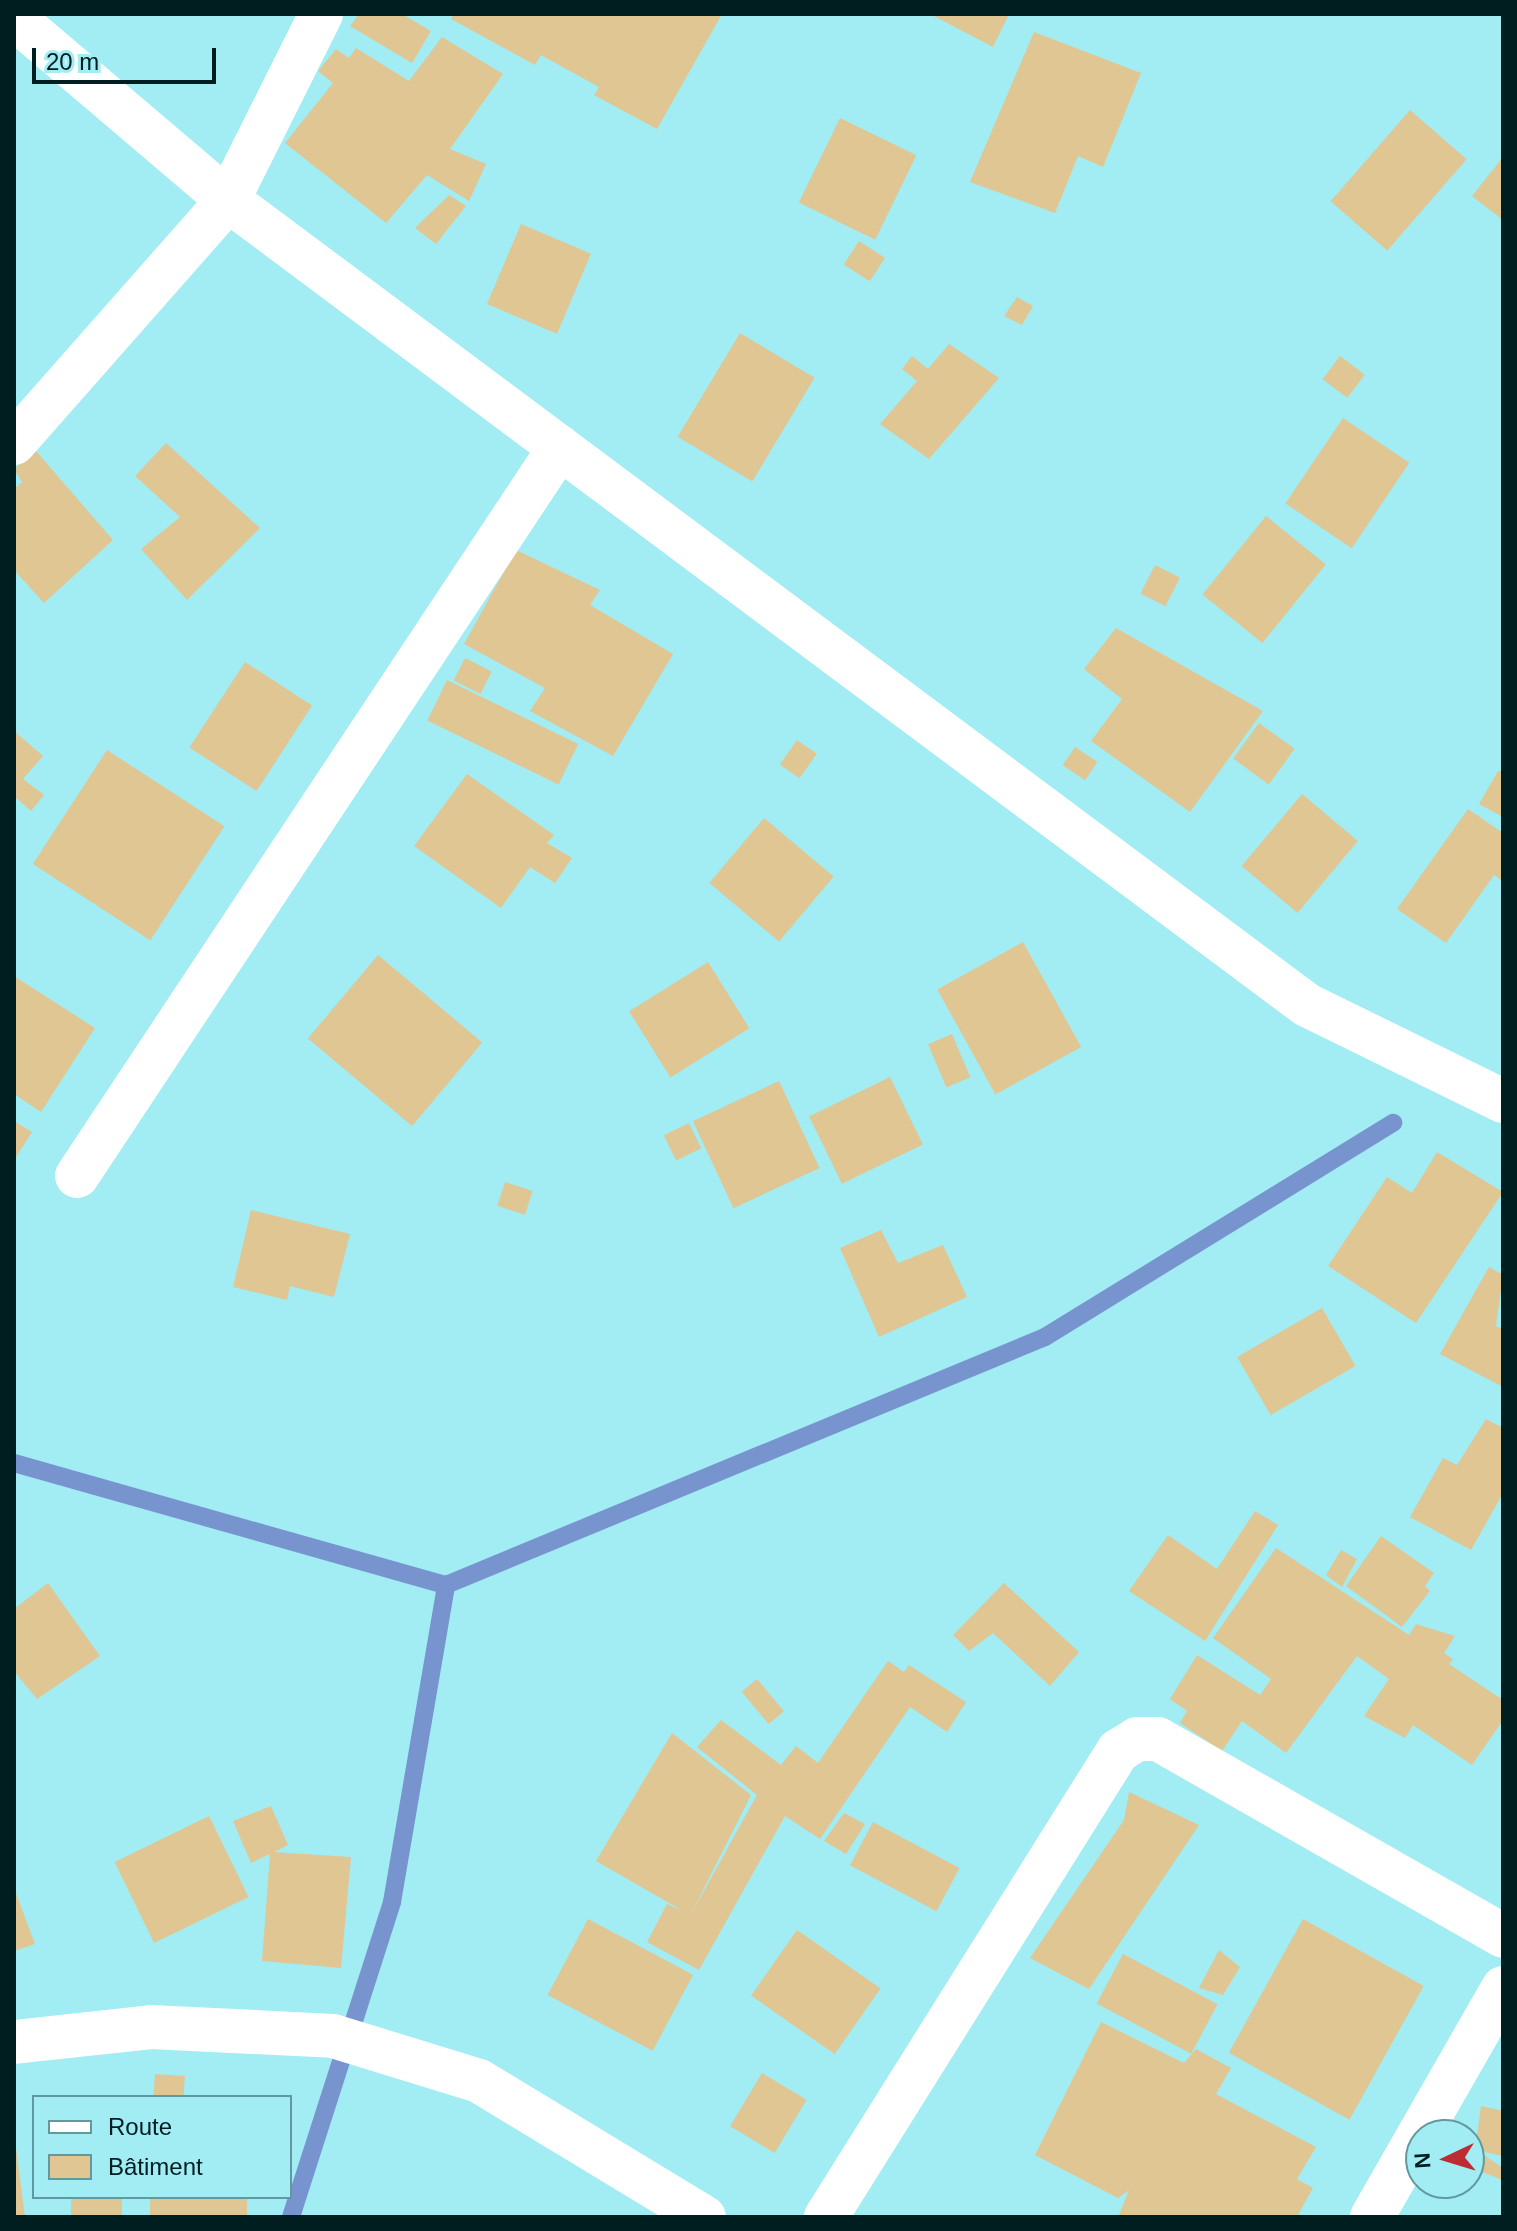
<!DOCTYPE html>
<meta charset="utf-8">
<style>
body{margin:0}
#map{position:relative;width:1517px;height:2231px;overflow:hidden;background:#a2ecf4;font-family:Helvetica,sans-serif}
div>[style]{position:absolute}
.stream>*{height:18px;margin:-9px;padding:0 9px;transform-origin:9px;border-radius:9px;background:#7794cf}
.building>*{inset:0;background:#e0c692;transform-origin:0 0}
.street>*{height:44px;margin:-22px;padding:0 22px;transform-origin:22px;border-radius:22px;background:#fff}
span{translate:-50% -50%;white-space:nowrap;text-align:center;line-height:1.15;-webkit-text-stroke:7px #a2ecf4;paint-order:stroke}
.frame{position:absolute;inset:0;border:16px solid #001d20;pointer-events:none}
.legend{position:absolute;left:32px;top:2095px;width:260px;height:104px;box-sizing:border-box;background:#a2ecf4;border:2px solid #61999f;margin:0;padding:10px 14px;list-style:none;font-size:24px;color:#001d20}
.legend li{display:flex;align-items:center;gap:16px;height:40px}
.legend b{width:40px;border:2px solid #61999f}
.north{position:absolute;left:1405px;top:2119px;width:80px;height:80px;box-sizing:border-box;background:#a2ecf4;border:2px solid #61999f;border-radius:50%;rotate:266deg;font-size:22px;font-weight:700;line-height:32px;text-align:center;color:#001d20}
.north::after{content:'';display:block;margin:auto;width:28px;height:36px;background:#bc2c33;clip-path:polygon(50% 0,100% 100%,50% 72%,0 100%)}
.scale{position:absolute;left:32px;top:48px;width:184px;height:36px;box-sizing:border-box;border:4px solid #001d20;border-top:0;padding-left:10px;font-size:24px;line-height:28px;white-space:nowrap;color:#001d20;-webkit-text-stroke:6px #a2ecf4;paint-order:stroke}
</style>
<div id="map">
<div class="stream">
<div style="left:14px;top:1463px;width:449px;rotate:15.8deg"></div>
<div style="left:446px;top:1585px;width:648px;rotate:-22.49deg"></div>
<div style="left:1045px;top:1337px;width:409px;rotate:-31.6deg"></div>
<div style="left:291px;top:2217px;width:331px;rotate:-72.2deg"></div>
<div style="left:392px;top:1902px;width:322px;rotate:-80.3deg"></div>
</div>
<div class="building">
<div style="clip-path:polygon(359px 14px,402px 14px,431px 31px,412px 63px,350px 26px)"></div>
<div style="clip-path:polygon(454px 14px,722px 14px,657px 129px,594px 95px,599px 87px,541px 55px,535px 65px,451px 19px)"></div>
<div style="clip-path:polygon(930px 14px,1009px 14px,993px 47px)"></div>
<div style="clip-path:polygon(1034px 32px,1141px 73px,1103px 167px,1078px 156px,1055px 213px,970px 182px)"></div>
<div style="clip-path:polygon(442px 37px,503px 74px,450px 149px,486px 164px,469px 201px,427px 175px,386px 223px,285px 143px,333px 83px,318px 71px,336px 49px,349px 58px,356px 48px,409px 81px)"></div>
<div style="left:1410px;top:110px;width:75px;height:121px;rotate:41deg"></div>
<div style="left:840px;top:118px;width:85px;height:94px;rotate:26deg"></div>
<div style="clip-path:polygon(1503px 157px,1503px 220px,1472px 196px)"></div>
<div style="clip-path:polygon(449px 195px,466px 206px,436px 244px,415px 228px)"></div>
<div style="left:521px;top:224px;width:76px;height:87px;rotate:23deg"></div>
<div style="left:859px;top:241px;width:31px;height:28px;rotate:33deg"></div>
<div style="clip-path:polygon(1017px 297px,1033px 306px,1022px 325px,1004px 316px)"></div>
<div style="left:740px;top:333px;width:87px;height:121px;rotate:31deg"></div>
<div style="clip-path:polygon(949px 344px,999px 378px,929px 459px,880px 424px,917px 381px,902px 369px,912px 356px,928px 369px)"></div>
<div style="left:1340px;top:356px;width:31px;height:29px;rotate:37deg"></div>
<div style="left:1343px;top:418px;width:80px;height:103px;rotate:34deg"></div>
<div style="clip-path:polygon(166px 443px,260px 528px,187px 600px,141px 549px,180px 517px,135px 476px)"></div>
<div style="clip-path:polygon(36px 451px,113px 540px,44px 603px,14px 570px,14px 489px,22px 482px,14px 469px)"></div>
<div style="left:1266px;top:516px;width:77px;height:101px;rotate:39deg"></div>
<div style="clip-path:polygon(516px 550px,600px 590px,590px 605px,673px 654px,613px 756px,530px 711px,545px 688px,464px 644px)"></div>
<div style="left:1155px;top:565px;width:28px;height:32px;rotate:27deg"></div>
<div style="clip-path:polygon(1116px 628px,1263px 711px,1190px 812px,1091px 741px,1122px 699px,1084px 669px)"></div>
<div style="left:465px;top:658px;width:30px;height:25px;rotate:27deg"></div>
<div style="left:245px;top:662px;width:80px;height:102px;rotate:33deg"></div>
<div style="left:447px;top:680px;width:146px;height:45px;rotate:26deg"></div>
<div style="left:1259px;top:723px;width:44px;height:44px;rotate:36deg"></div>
<div style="clip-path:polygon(14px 731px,43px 756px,23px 779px,44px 795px,31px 811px,14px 796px)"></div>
<div style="left:797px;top:740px;width:24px;height:30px;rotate:35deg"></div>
<div style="left:1075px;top:747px;width:27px;height:22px;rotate:34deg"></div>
<div style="left:107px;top:750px;width:140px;height:136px;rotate:33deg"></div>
<div style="clip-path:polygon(1498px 771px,1503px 772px,1503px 817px,1479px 804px)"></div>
<div style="clip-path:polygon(467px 774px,554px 835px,547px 843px,572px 858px,555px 883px,530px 867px,501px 908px,414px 846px)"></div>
<div style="left:1302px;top:794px;width:73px;height:94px;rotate:40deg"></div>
<div style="clip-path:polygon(1468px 809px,1503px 833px,1503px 881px,1494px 875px,1446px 943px,1397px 909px)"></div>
<div style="left:764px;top:818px;width:91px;height:85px;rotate:40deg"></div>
<div style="left:1023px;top:942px;width:120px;height:98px;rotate:61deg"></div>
<div style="left:378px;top:955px;width:136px;height:109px;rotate:40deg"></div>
<div style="left:708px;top:962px;width:78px;height:93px;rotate:58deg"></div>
<div style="clip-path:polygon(14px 976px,95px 1028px,41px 1112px,14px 1094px)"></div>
<div style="left:952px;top:1034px;width:47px;height:26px;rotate:67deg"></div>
<div style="left:890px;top:1077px;width:75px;height:90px;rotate:64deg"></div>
<div style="left:779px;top:1081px;width:96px;height:95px;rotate:65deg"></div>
<div style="clip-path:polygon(14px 1121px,32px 1132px,14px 1160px)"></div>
<div style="left:689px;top:1123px;width:28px;height:28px;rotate:64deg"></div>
<div style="clip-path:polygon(1437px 1152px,1503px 1192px,1416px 1323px,1328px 1266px,1387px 1177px,1412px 1193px)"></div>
<div style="left:505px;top:1182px;width:29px;height:25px;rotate:18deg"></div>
<div style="clip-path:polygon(251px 1210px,350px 1234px,334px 1297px,290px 1286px,287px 1300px,233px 1287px)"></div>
<div style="clip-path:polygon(881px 1230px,898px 1263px,943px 1245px,967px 1297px,879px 1337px,840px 1248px)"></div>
<div style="clip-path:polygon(1489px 1267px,1503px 1275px,1496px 1326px,1503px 1329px,1503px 1387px,1440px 1354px)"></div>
<div style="left:1322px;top:1308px;width:67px;height:98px;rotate:60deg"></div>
<div style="clip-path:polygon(1486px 1419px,1503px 1428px,1503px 1493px,1471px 1550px,1410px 1517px,1443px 1458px,1457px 1465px)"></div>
<div style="clip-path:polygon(1255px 1511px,1278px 1525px,1205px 1641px,1129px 1591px,1168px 1535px,1217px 1569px)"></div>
<div style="clip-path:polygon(1381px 1536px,1434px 1573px,1425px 1586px,1430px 1591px,1402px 1627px,1346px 1586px)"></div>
<div style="clip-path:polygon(1276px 1548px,1409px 1635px,1416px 1624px,1455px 1636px,1444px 1653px,1453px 1659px,1449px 1664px,1503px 1700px,1503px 1720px,1472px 1765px,1413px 1725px,1405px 1738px,1364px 1716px,1389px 1679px,1357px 1656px,1286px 1753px,1242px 1721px,1222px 1751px,1180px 1723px,1187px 1711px,1170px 1699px,1197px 1655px,1260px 1695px,1271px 1679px,1213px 1638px)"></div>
<div style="clip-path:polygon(1341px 1550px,1357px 1559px,1342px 1587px,1326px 1575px)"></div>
<div style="clip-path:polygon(48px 1583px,100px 1656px,37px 1699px,14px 1671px,14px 1609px)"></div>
<div style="clip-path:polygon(1004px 1583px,1079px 1652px,1050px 1686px,993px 1633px,969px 1651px,953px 1635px)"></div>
<div style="clip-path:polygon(888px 1661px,904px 1672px,909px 1665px,966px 1702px,947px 1732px,910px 1707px,820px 1839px,785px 1816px,699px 1970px,647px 1942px,667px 1904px,683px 1911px,596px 1861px,672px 1733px,751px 1795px,690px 1916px,757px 1795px,697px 1747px,721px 1720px,781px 1765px,796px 1746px,818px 1763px)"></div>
<div style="left:757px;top:1679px;width:42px;height:20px;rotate:50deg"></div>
<div style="clip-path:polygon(1129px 1792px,1199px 1825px,1089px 1989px,1030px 1958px,1124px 1820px)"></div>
<div style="clip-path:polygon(271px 1806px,288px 1845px,274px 1852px,351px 1857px,341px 1968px,262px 1961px,270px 1854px,251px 1863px,233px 1821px)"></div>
<div style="clip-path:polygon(844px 1813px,865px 1824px,846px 1854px,824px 1841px)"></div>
<div style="left:209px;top:1816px;width:90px;height:105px;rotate:64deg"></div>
<div style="left:873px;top:1822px;width:98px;height:49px;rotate:28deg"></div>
<div style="clip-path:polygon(14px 1888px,35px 1944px,14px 1951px)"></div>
<div style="left:588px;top:1919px;width:119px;height:86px;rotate:28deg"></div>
<div style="left:1303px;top:1919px;width:138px;height:153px;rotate:29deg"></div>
<div style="left:797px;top:1930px;width:102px;height:80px;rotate:35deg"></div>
<div style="clip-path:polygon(1219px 1950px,1240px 1967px,1223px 1995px,1199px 1988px)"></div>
<div style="left:1123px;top:1954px;width:107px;height:56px;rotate:28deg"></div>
<div style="clip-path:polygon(1101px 2022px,1184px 2063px,1196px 2049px,1231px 2068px,1216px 2094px,1316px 2147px,1297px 2179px,1313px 2188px,1297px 2217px,1118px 2217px,1129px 2190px,1118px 2198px,1035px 2155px)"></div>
<div style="left:762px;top:2073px;width:52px;height:62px;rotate:31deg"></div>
<div style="left:155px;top:2074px;width:30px;height:23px;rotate:4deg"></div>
<div style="clip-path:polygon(1481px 2106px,1503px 2111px,1503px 2156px,1475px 2150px)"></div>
<div style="clip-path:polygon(1469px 2145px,1503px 2168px,1503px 2180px,1469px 2167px)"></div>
<div style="clip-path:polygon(16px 2148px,25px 2217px,14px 2217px)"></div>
<div style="left:71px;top:2197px;width:51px;height:20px"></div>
<div style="left:150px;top:2197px;width:97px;height:20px"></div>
</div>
<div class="street">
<div style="left:14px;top:18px;width:281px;rotate:40.4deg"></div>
<div style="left:228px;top:200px;width:1346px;rotate:36.73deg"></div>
<div style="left:1307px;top:1005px;width:218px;rotate:26.1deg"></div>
<div style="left:14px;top:443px;width:324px;rotate:-48.6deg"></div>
<div style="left:228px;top:200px;width:208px;rotate:-63.4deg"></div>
<div style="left:77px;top:1176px;width:874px;rotate:-56.47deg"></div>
<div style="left:14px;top:2042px;width:138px;rotate:-6.2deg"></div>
<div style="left:151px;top:2027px;width:182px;rotate:2.8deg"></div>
<div style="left:333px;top:2036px;width:153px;rotate:17.1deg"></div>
<div style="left:479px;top:2081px;width:263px;rotate:31.2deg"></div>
<div style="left:826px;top:2217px;width:550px;rotate:-57.93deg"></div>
<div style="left:1118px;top:1751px;width:22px;rotate:-32deg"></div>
<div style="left:1137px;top:1739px;width:21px"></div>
<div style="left:1158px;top:1739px;width:397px;rotate:29.7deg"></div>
<div style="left:1372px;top:2217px;width:264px;rotate:-60.2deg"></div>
</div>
<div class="frame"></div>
<ul class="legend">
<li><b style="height:10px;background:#fff"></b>Route</li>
<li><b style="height:22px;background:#e0c692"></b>Bâtiment</li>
</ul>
<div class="north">N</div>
<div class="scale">20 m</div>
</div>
